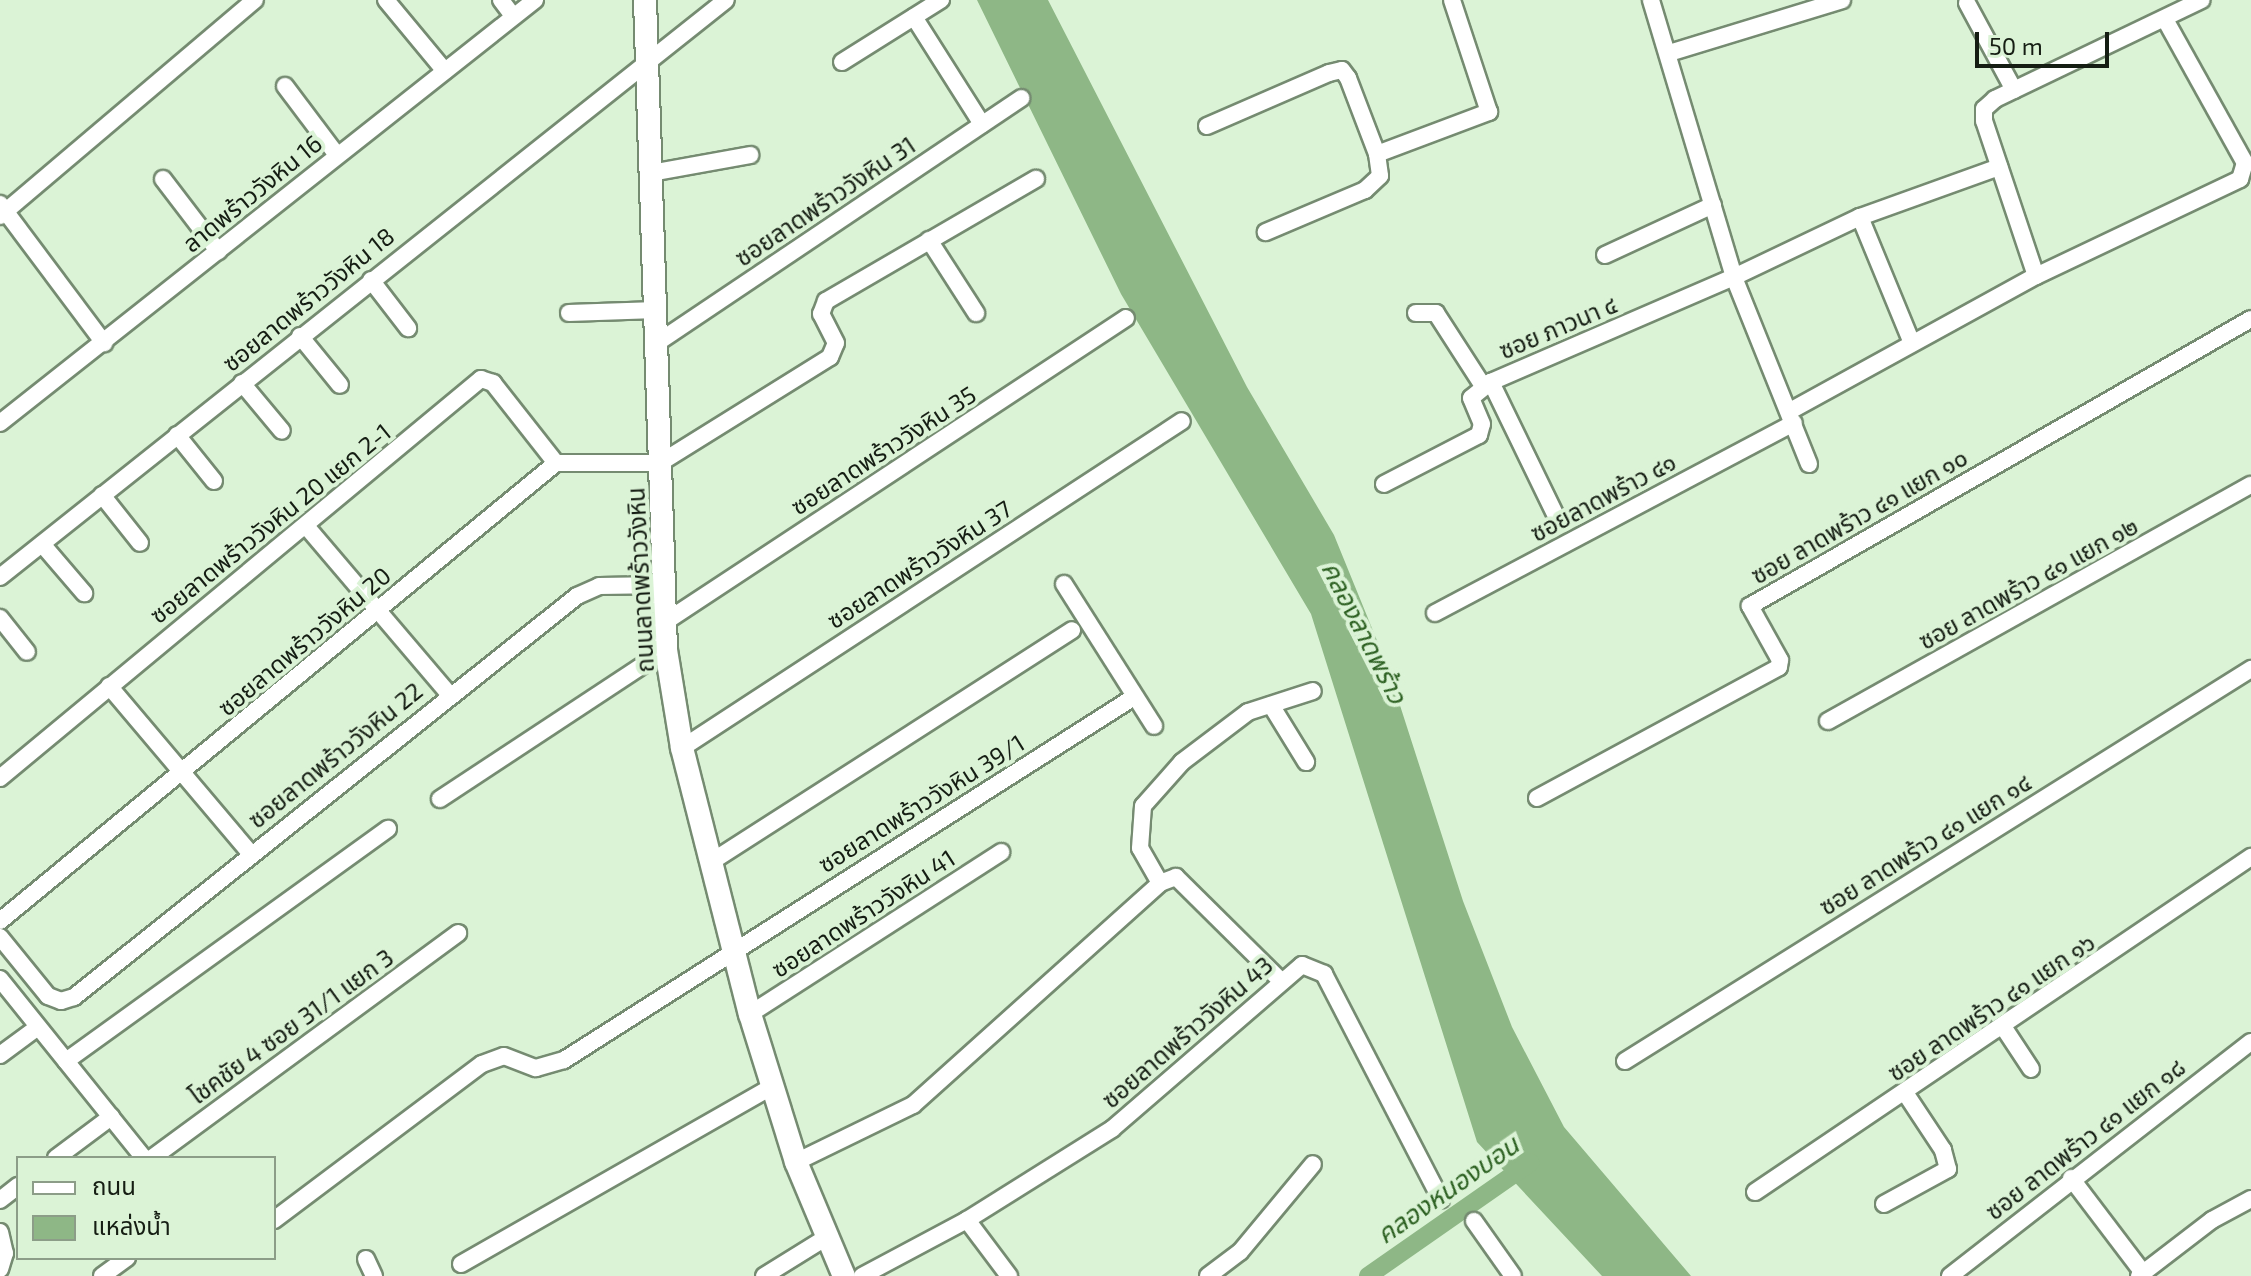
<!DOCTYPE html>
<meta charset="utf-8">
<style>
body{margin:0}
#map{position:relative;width:2251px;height:1276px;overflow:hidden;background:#dbf3d6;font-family:"Exo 2","Noto Sans Thai",sans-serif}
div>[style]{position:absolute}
.water>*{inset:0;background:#8eb786}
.canal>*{height:18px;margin:-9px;padding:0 9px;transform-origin:9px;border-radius:9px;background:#8eb786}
.roads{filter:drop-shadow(2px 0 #758b71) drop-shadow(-2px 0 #758b71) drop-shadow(0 2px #758b71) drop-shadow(0 -2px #758b71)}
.minor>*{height:16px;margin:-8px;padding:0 8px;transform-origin:8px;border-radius:8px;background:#fff}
.secondary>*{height:22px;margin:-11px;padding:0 11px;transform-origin:11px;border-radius:11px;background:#fff}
span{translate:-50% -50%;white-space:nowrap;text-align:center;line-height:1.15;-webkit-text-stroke:8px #dbf3d6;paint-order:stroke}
.street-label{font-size:24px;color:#151d13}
.water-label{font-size:26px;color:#2d6122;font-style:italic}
.legend{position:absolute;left:16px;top:1156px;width:260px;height:104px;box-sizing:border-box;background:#dbf3d6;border:2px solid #8c9d88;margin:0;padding:10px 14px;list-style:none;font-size:24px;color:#151d13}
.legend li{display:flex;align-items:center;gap:16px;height:40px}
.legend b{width:40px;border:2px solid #8c9d88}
.scale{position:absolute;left:1975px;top:32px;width:134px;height:36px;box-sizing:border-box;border:4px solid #151d13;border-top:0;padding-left:10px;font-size:24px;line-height:28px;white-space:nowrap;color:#151d13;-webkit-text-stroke:6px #dbf3d6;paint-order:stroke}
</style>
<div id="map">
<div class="water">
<div style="clip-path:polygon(977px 0,1048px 0,1247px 387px,1334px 535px,1387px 665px,1463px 901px,1512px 1027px,1564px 1127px,1691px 1276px,1602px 1276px,1477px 1142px,1311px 614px,1121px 294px)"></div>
</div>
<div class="canal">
<div style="left:1368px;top:1276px;width:198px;rotate:-34.9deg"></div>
</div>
<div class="roads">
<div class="minor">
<div style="left:386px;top:0;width:92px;rotate:50.3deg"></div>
<div style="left:501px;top:0;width:20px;rotate:53deg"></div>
<div style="left:1967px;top:3px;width:99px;rotate:61.6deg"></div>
<div style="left:914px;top:17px;width:127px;rotate:57.6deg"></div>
<div style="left:1669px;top:53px;width:181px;rotate:-17deg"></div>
<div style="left:842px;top:62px;width:117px;rotate:-32.1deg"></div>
<div style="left:285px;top:86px;width:86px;rotate:53deg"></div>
<div style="left:1207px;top:126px;width:133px;rotate:-23.5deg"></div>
<div style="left:1329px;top:73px;width:13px;rotate:-13deg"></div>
<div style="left:1342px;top:70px;width:10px;rotate:53deg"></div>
<div style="left:1348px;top:78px;width:81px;rotate:69.1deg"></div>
<div style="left:1377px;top:154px;width:22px;rotate:82deg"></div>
<div style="left:1380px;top:176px;width:21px;rotate:137deg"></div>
<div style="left:1365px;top:190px;width:108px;rotate:157deg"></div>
<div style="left:1377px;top:154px;width:120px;rotate:-20.6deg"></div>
<div style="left:1489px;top:112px;width:118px;rotate:-108.3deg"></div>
<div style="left:651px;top:173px;width:101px;rotate:-10.3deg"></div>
<div style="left:163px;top:179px;width:91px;rotate:52.6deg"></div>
<div style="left:0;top:204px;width:174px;rotate:53.2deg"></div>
<div style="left:0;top:216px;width:334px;rotate:-40.3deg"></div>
<div style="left:1860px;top:217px;width:136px;rotate:67.6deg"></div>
<div style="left:929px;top:240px;width:87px;rotate:57.2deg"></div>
<div style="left:1605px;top:255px;width:119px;rotate:-24.8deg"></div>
<div style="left:2036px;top:276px;width:163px;rotate:-108.5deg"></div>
<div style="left:1984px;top:121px;width:12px;rotate:-90deg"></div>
<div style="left:1984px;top:109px;width:15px;rotate:-42deg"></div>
<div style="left:1995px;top:99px;width:229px;rotate:-25.6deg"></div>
<div style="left:371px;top:280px;width:61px;rotate:52.4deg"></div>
<div style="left:569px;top:313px;width:87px;rotate:-2deg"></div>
<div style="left:1416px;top:313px;width:20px"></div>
<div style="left:1436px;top:313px;width:87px;rotate:57.2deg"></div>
<div style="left:300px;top:336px;width:63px;rotate:50.8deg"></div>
<div style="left:657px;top:343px;width:439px;rotate:-33.9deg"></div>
<div style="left:242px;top:383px;width:62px;rotate:50.2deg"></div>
<div style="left:1790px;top:411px;width:281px;rotate:-28.8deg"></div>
<div style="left:2036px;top:276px;width:226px;rotate:-25.4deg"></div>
<div style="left:2240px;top:179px;width:17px;rotate:-73deg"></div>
<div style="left:2245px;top:163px;width:165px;rotate:-119.1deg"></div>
<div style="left:0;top:423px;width:682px;rotate:-38.33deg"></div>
<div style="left:177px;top:435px;width:59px;rotate:51.2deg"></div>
<div style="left:1809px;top:464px;width:201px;rotate:-111.9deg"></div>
<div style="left:1734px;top:277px;width:140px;rotate:-25.5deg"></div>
<div style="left:1860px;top:217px;width:148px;rotate:-19.8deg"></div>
<div style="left:1384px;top:484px;width:107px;rotate:-27.3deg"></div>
<div style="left:1479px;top:435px;width:11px;rotate:-75deg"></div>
<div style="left:1482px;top:424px;width:28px;rotate:-113deg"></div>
<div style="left:1471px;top:398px;width:26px;rotate:-39deg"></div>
<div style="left:102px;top:495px;width:61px;rotate:51.6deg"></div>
<div style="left:1555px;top:514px;width:147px;rotate:-115.9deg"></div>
<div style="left:1491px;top:382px;width:265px;rotate:-23.4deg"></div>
<div style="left:1734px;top:277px;width:289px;rotate:-106.7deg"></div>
<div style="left:306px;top:526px;width:221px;rotate:49.6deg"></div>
<div style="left:42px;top:544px;width:65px;rotate:49.4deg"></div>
<div style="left:0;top:577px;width:927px;rotate:-38.48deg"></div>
<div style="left:1064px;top:584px;width:168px;rotate:57.6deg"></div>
<div style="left:1435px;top:613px;width:406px;rotate:-27.9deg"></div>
<div style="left:0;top:618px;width:43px;rotate:51.5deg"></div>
<div style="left:665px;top:622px;width:552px;rotate:-33.4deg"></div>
<div style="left:109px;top:686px;width:220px;rotate:49.8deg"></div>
<div style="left:1271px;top:705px;width:67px;rotate:58.4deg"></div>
<div style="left:1828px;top:721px;width:484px;rotate:-29.2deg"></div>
<div style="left:682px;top:748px;width:597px;rotate:-33.18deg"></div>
<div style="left:0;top:778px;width:625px;rotate:-39.68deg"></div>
<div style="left:481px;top:379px;width:13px;rotate:18deg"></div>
<div style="left:493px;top:383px;width:102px;rotate:51.8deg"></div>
<div style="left:1537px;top:798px;width:275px;rotate:-28.4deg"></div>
<div style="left:1779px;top:667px;width:7px;rotate:-82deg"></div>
<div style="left:1780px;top:660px;width:62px;rotate:-119.1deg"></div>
<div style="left:1750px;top:606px;width:577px;rotate:-29.81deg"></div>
<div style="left:440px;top:799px;width:271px;rotate:-33.4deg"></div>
<div style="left:711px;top:862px;width:429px;rotate:-32.7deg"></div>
<div style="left:1160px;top:883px;width:40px;rotate:-119.7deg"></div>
<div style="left:1140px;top:848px;width:42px;rotate:-85.9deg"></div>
<div style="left:1143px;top:806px;width:59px;rotate:-48.4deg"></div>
<div style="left:1182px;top:762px;width:83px;rotate:-37.1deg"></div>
<div style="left:1248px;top:712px;width:68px;rotate:-17.9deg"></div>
<div style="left:0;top:921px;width:720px;rotate:-39.48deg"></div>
<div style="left:556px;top:463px;width:104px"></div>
<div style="left:660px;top:463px;width:200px;rotate:-31.9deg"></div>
<div style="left:830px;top:357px;width:15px;rotate:-67deg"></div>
<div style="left:836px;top:343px;width:33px;rotate:-117deg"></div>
<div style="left:821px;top:314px;width:14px;rotate:-69deg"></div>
<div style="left:826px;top:301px;width:243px;rotate:-30.2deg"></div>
<div style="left:0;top:937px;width:76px;rotate:50.9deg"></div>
<div style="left:48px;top:996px;width:14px;rotate:21deg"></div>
<div style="left:61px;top:1001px;width:14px;rotate:-17deg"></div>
<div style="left:74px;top:997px;width:643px;rotate:-38.56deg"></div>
<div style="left:577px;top:596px;width:24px;rotate:-24deg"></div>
<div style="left:599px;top:586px;width:65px;rotate:-0.9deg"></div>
<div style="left:0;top:979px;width:230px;rotate:51.2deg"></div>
<div style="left:750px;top:1014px;width:299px;rotate:-32.8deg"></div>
<div style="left:2004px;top:1028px;width:49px;rotate:56.6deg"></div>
<div style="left:0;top:1055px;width:47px;rotate:-36.4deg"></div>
<div style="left:66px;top:1061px;width:397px;rotate:-35.8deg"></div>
<div style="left:1625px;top:1061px;width:739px;rotate:-32.05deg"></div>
<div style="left:56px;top:1158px;width:69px;rotate:-36.7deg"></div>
<div style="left:152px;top:1158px;width:380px;rotate:-36.3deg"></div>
<div style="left:796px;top:1162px;width:130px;rotate:-26deg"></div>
<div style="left:913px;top:1105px;width:332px;rotate:-41.9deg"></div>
<div style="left:1160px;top:883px;width:17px;rotate:-21deg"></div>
<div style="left:1176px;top:877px;width:145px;rotate:44.7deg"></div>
<div style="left:2071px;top:1178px;width:119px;rotate:52.8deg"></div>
<div style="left:1755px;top:1192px;width:599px;rotate:-34.04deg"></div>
<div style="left:0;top:1200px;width:23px;rotate:-38deg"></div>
<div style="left:1884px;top:1204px;width:73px;rotate:-28.7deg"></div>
<div style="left:1948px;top:1169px;width:20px;rotate:-105deg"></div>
<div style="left:1943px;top:1150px;width:67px;rotate:-123.5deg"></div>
<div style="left:274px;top:1220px;width:260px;rotate:-36.9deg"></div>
<div style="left:482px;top:1064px;width:23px;rotate:-20deg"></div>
<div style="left:504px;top:1056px;width:34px;rotate:21deg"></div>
<div style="left:536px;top:1068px;width:29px;rotate:-16deg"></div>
<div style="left:564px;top:1060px;width:676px;rotate:-32.49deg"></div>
<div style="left:967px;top:1220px;width:70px;rotate:53.1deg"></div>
<div style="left:1474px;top:1221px;width:67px;rotate:54.7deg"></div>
<div style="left:0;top:1232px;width:22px;rotate:77deg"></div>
<div style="left:5px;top:1253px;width:17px;rotate:107deg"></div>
<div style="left:366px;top:1259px;width:19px;rotate:65deg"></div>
<div style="left:461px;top:1264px;width:357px;rotate:-29.7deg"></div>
<div style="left:102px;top:1276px;width:31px;rotate:-36deg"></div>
<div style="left:764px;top:1276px;width:74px;rotate:-31.8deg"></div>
<div style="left:862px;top:1276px;width:119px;rotate:-28.1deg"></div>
<div style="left:967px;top:1220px;width:171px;rotate:-32.1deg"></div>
<div style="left:1112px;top:1129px;width:251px;rotate:-40.8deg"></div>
<div style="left:1302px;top:965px;width:24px;rotate:22deg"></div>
<div style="left:1324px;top:974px;width:254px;rotate:62.6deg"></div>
<div style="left:1208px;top:1276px;width:40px;rotate:-37deg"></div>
<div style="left:1240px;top:1252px;width:114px;rotate:-50.3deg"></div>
<div style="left:1950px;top:1276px;width:381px;rotate:-37.9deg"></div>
<div style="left:2139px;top:1276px;width:92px;rotate:-37.5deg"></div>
<div style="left:2212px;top:1220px;width:44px;rotate:-28.3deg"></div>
</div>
<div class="secondary">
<div style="left:645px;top:0;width:650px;rotate:88.15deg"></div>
<div style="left:666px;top:650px;width:99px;rotate:80.7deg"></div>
<div style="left:682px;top:748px;width:275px;rotate:75.7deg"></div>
<div style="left:750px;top:1014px;width:155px;rotate:72.7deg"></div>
<div style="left:796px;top:1162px;width:124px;rotate:67.2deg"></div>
</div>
</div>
<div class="street-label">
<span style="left:252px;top:193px;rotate:-39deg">ลาดพร้าววังหิน 16</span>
<span style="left:825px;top:201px;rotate:-34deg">ซอยลาดพร้าววังหิน 31</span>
<span style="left:308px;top:299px;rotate:-39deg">ซอยลาดพร้าววังหิน 18</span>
<span style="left:1558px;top:327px;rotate:-23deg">ซอย ภาวนา ๔</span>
<span style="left:883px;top:450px;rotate:-33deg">ซอยลาดพร้าววังหิน 35</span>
<span style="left:1603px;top:497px;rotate:-28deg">ซอยลาดพร้าว ๔๑</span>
<span style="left:1859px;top:516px;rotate:-30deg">ซอย ลาดพร้าว ๔๑ แยก ๑๐</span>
<span style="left:270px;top:523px;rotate:-39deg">ซอยลาดพร้าววังหิน 20 แยก 2-1</span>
<span style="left:919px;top:564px;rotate:-33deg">ซอยลาดพร้าววังหิน 37</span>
<span style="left:640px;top:580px;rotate:-93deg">ถนนลาดพร้าววังหิน</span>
<span style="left:2028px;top:583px;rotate:-29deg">ซอย ลาดพร้าว ๔๑ แยก ๑๒</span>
<span style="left:304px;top:641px;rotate:-40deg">ซอยลาดพร้าววังหิน 20</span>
<span style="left:335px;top:755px;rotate:-39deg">ซอยลาดพร้าววังหิน 22</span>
<span style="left:921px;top:803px;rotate:-32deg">ซอยลาดพร้าววังหิน 39/1</span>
<span style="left:1925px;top:844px;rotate:-32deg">ซอย ลาดพร้าว ๔๑ แยก ๑๔</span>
<span style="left:863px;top:913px;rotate:-33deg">ซอยลาดพร้าววังหิน 41</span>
<span style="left:1991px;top:1007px;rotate:-34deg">ซอย ลาดพร้าว ๔๑ แยก ๑๖</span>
<span style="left:291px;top:1026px;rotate:-36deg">โชคชัย 4 ซอย 31/1 แยก 3</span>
<span style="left:1187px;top:1032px;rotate:-41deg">ซอยลาดพร้าววังหิน 43</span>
<span style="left:2085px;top:1139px;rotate:-38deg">ซอย ลาดพร้าว ๔๑ แยก ๑๘</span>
</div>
<div class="water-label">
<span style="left:1365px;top:632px;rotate:63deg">คลองลาดพร้าว</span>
<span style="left:1447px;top:1189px;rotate:-35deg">คลองหนองบอน</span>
</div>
<ul class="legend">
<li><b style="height:10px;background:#fff"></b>ถนน</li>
<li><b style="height:22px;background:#8eb786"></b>แหล่งน้ำ</li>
</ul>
<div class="scale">50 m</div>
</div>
